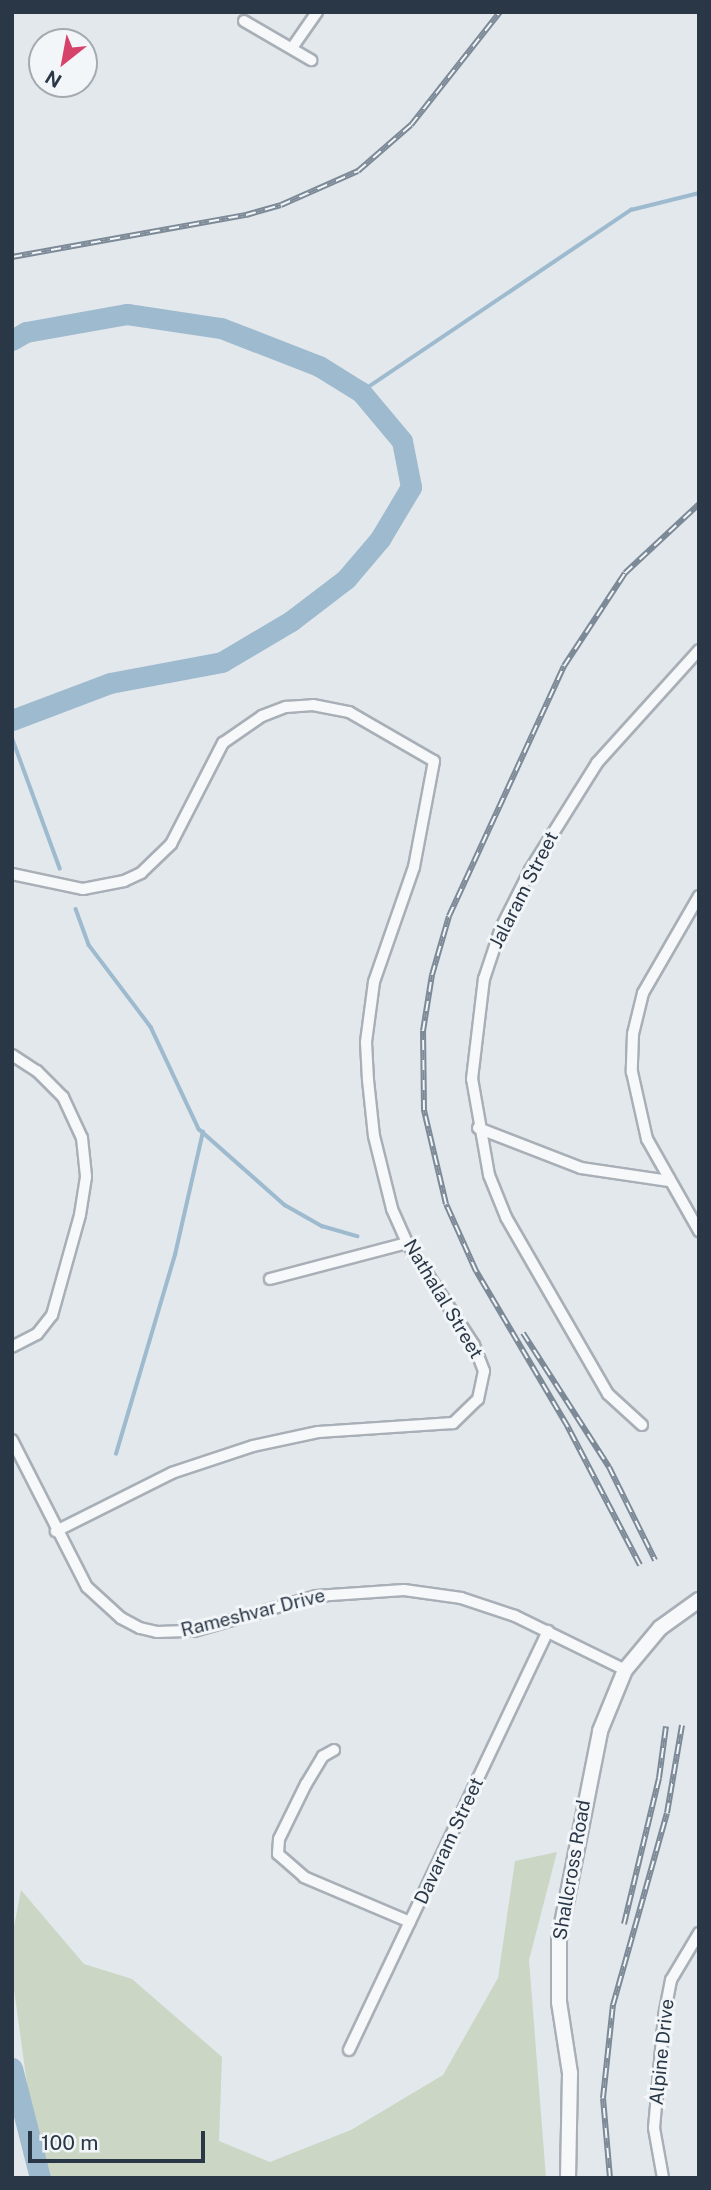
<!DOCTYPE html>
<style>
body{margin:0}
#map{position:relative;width:711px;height:2190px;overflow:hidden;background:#e3e8ec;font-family:"Public Sans",sans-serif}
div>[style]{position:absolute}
.green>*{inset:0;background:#cbd6c4}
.stream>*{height:3.5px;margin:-1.75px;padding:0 1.75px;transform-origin:1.75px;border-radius:1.75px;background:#9dbace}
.river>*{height:21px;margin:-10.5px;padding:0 10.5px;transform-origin:10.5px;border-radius:10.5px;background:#9dbace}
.roads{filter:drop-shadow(2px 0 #a8afb7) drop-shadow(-2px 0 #a8afb7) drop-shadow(0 2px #a8afb7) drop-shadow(0 -2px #a8afb7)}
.minor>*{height:10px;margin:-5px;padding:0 5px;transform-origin:5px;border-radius:5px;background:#f7f8fa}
.tertiary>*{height:14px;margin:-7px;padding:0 7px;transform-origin:7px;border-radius:7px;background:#f7f8fa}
.rail>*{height:6px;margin-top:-3px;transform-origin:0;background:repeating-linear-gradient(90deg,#f3f6f9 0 10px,#7c8997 0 20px);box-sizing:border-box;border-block:2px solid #7c8997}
span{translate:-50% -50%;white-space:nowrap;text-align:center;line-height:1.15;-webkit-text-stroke:6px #f3f6f9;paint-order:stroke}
.street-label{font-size:19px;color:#2a3746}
.frame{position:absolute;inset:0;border:14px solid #2a3746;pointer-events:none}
.north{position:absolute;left:28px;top:28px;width:70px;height:70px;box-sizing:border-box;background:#f3f6f9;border:2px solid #a3aab1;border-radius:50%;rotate:211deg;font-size:19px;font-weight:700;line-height:28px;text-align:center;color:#2a3746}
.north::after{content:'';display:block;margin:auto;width:24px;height:32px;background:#d6436a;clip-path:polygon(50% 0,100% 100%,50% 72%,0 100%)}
.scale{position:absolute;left:28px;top:2131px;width:177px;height:32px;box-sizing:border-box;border:4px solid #2a3746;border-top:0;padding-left:9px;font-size:21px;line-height:24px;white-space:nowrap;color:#2a3746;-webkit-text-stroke:5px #f3f6f9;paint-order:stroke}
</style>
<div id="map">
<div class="green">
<div style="clip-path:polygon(557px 1852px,529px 1960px,546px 2178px,40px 2178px,12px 1975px,12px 1937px,21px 1890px,84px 1964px,132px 1979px,222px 2057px,219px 2141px,270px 2162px,351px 2130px,443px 2075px,498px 1978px,515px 1861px)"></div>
</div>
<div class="stream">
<div style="left:361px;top:392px;width:326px;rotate:-34deg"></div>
<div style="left:631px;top:210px;width:70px;rotate:-14deg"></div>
<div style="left:12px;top:737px;width:140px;rotate:69.9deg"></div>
<div style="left:76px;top:909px;width:38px;rotate:70deg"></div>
<div style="left:89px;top:945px;width:103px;rotate:52.9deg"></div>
<div style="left:151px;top:1027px;width:113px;rotate:64.8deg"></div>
<div style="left:199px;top:1129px;width:115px;rotate:41.5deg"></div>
<div style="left:285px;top:1205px;width:43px;rotate:29.6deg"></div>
<div style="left:322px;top:1226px;width:37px;rotate:16deg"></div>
<div style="left:116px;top:1454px;width:208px;rotate:-73.5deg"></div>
<div style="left:175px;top:1255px;width:126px;rotate:-77.2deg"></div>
</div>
<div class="river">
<div style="left:12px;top:340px;width:16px;rotate:-30deg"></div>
<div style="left:26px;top:332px;width:103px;rotate:-10.1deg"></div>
<div style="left:127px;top:314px;width:95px;rotate:8.5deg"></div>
<div style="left:221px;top:328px;width:105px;rotate:21.2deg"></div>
<div style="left:319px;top:366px;width:49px;rotate:31.8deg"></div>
<div style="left:361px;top:392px;width:64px;rotate:50.1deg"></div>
<div style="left:402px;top:441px;width:47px;rotate:78.9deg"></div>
<div style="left:411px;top:487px;width:61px;rotate:120.8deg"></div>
<div style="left:380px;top:539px;width:52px;rotate:130.4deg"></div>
<div style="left:346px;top:579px;width:69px;rotate:142.6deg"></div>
<div style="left:291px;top:621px;width:80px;rotate:149.3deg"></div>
<div style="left:222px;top:662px;width:114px;rotate:169.4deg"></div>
<div style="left:110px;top:683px;width:105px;rotate:159.3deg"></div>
<div style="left:12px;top:2068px;width:114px;rotate:75.7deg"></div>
</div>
<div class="roads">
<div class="minor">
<div style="left:244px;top:21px;width:78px;rotate:30.2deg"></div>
<div style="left:292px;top:48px;width:44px;rotate:-55.2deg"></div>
<div style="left:12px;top:874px;width:73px;rotate:11.9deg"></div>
<div style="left:83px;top:889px;width:42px;rotate:-11deg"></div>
<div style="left:124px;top:881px;width:19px;rotate:-25deg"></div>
<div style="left:141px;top:873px;width:42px;rotate:-44deg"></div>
<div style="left:171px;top:844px;width:114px;rotate:-62.8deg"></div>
<div style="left:223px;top:743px;width:47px;rotate:-34.7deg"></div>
<div style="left:262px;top:716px;width:26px;rotate:-21deg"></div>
<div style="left:286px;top:707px;width:27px;rotate:-4deg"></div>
<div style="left:313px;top:705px;width:37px;rotate:11deg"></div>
<div style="left:349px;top:712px;width:98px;rotate:30deg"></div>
<div style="left:434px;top:761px;width:108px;rotate:100.7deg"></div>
<div style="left:414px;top:867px;width:122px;rotate:109.2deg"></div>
<div style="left:374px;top:982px;width:61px;rotate:97.6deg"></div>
<div style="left:366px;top:1042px;width:38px;rotate:87deg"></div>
<div style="left:368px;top:1080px;width:56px;rotate:83.9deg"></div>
<div style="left:374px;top:1136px;width:75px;rotate:76.1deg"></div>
<div style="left:392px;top:1209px;width:37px;rotate:66deg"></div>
<div style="left:407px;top:1243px;width:122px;rotate:56.7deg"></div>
<div style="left:474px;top:1345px;width:28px;rotate:69deg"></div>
<div style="left:484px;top:1371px;width:29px;rotate:102deg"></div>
<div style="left:478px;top:1399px;width:35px;rotate:136deg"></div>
<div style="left:453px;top:1423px;width:135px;rotate:176.2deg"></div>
<div style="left:318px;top:1432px;width:66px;rotate:167.8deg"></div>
<div style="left:253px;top:1446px;width:85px;rotate:161.6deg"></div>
<div style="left:172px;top:1473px;width:130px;rotate:153.4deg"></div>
<div style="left:699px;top:896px;width:112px;rotate:120deg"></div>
<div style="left:643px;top:993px;width:42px;rotate:103.7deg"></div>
<div style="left:633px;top:1034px;width:38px;rotate:92deg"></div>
<div style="left:632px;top:1072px;width:69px;rotate:77.4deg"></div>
<div style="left:647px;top:1139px;width:106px;rotate:60.5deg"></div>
<div style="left:12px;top:1055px;width:30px;rotate:33deg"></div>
<div style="left:37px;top:1071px;width:37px;rotate:45deg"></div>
<div style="left:63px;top:1097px;width:45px;rotate:65.1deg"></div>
<div style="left:82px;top:1138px;width:39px;rotate:84deg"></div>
<div style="left:86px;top:1177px;width:38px;rotate:99deg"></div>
<div style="left:80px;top:1215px;width:104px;rotate:105.6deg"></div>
<div style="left:52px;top:1315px;width:24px;rotate:128deg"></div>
<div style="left:37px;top:1334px;width:28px;rotate:153deg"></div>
<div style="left:478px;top:1128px;width:110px;rotate:21.2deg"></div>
<div style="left:581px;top:1168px;width:89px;rotate:8.4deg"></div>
<div style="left:270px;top:1279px;width:142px;rotate:-14.7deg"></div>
<div style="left:642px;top:1425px;width:46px;rotate:-137.6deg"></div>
<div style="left:608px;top:1394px;width:204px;rotate:-120deg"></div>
<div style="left:506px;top:1217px;width:45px;rotate:-112deg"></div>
<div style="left:489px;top:1175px;width:97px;rotate:-100deg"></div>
<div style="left:472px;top:1079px;width:101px;rotate:-83.2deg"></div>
<div style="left:484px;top:979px;width:54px;rotate:-71.6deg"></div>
<div style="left:501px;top:928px;width:65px;rotate:-63.4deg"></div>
<div style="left:530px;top:870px;width:126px;rotate:-57.9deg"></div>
<div style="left:597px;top:763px;width:152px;rotate:-47.9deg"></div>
<div style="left:12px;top:1440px;width:165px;rotate:63deg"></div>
<div style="left:87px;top:1587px;width:46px;rotate:42.4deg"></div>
<div style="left:121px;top:1618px;width:21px;rotate:28deg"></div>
<div style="left:140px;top:1628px;width:17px;rotate:13deg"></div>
<div style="left:157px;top:1632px;width:37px;rotate:-2deg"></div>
<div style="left:194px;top:1631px;width:127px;rotate:-16deg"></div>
<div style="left:316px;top:1596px;width:88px;rotate:-3.9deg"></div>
<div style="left:404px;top:1590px;width:58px;rotate:8deg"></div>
<div style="left:461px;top:1598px;width:57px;rotate:18.4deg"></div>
<div style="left:515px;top:1616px;width:123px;rotate:26.1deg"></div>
<div style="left:334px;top:1750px;width:13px;rotate:151deg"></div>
<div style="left:323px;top:1756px;width:33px;rotate:121deg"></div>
<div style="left:306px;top:1784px;width:61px;rotate:116.1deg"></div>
<div style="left:279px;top:1839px;width:15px;rotate:94deg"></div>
<div style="left:278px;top:1854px;width:35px;rotate:41deg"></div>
<div style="left:304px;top:1877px;width:115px;rotate:23deg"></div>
<div style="left:349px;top:2050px;width:464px;rotate:-64.6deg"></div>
<div style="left:663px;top:2178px;width:51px;rotate:-100.2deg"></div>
<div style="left:654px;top:2128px;width:112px;rotate:-84.9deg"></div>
<div style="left:664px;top:2016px;width:37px;rotate:-79deg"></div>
<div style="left:671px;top:1980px;width:55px;rotate:-59.2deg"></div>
</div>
<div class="tertiary">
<div style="left:568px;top:2178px;width:105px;rotate:-88.9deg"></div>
<div style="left:570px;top:2073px;width:72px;rotate:-98.8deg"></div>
<div style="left:559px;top:2002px;width:63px;rotate:-90deg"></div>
<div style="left:559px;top:1939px;width:212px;rotate:-78.8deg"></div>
<div style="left:600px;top:1731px;width:66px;rotate:-67.7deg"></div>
<div style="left:625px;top:1670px;width:55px;rotate:-50.2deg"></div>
<div style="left:660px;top:1628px;width:48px;rotate:-35.7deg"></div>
</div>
</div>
<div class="rail">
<div style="left:12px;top:257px;width:238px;rotate:-10.2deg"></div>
<div style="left:246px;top:215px;width:36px;rotate:-16deg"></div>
<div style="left:281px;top:205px;width:84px;rotate:-23.8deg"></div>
<div style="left:358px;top:171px;width:70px;rotate:-41deg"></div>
<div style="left:411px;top:125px;width:144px;rotate:-51.8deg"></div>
<div style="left:523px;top:1333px;width:159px;rotate:57.3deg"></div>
<div style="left:609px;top:1467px;width:104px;rotate:63.7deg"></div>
<div style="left:640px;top:1565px;width:156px;rotate:-117.6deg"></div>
<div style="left:568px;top:1427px;width:181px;rotate:-120.5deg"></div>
<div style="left:476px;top:1271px;width:73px;rotate:-114.1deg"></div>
<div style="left:446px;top:1204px;width:97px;rotate:-103.2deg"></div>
<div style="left:424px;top:1110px;width:79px;rotate:-90.7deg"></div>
<div style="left:423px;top:1031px;width:57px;rotate:-80.9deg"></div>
<div style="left:432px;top:975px;width:61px;rotate:-73.9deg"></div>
<div style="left:449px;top:916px;width:275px;rotate:-65.3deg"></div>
<div style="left:564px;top:666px;width:111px;rotate:-56.7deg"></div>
<div style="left:625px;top:573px;width:101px;rotate:-43deg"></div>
<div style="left:624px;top:1924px;width:150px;rotate:-76.5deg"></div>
<div style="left:659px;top:1778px;width:52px;rotate:-82.3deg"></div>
<div style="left:610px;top:2178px;width:80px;rotate:-95deg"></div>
<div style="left:603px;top:2098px;width:94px;rotate:-83.9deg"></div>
<div style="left:613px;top:2005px;width:199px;rotate:-74.3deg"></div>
<div style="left:667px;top:1813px;width:89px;rotate:-80.3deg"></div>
</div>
<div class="street-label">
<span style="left:524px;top:890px;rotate:-63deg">Jalaram Street</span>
<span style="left:443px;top:1299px;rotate:59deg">Nathalal Street</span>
<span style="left:253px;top:1613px;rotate:-14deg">Rameshvar Drive</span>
<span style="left:449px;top:1841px;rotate:-65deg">Davaram Street</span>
<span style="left:572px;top:1870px;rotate:-80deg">Shallcross Road</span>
<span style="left:662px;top:2052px;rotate:-84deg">Alpine Drive</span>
</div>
<div class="frame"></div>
<div class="north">N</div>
<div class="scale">100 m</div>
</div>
